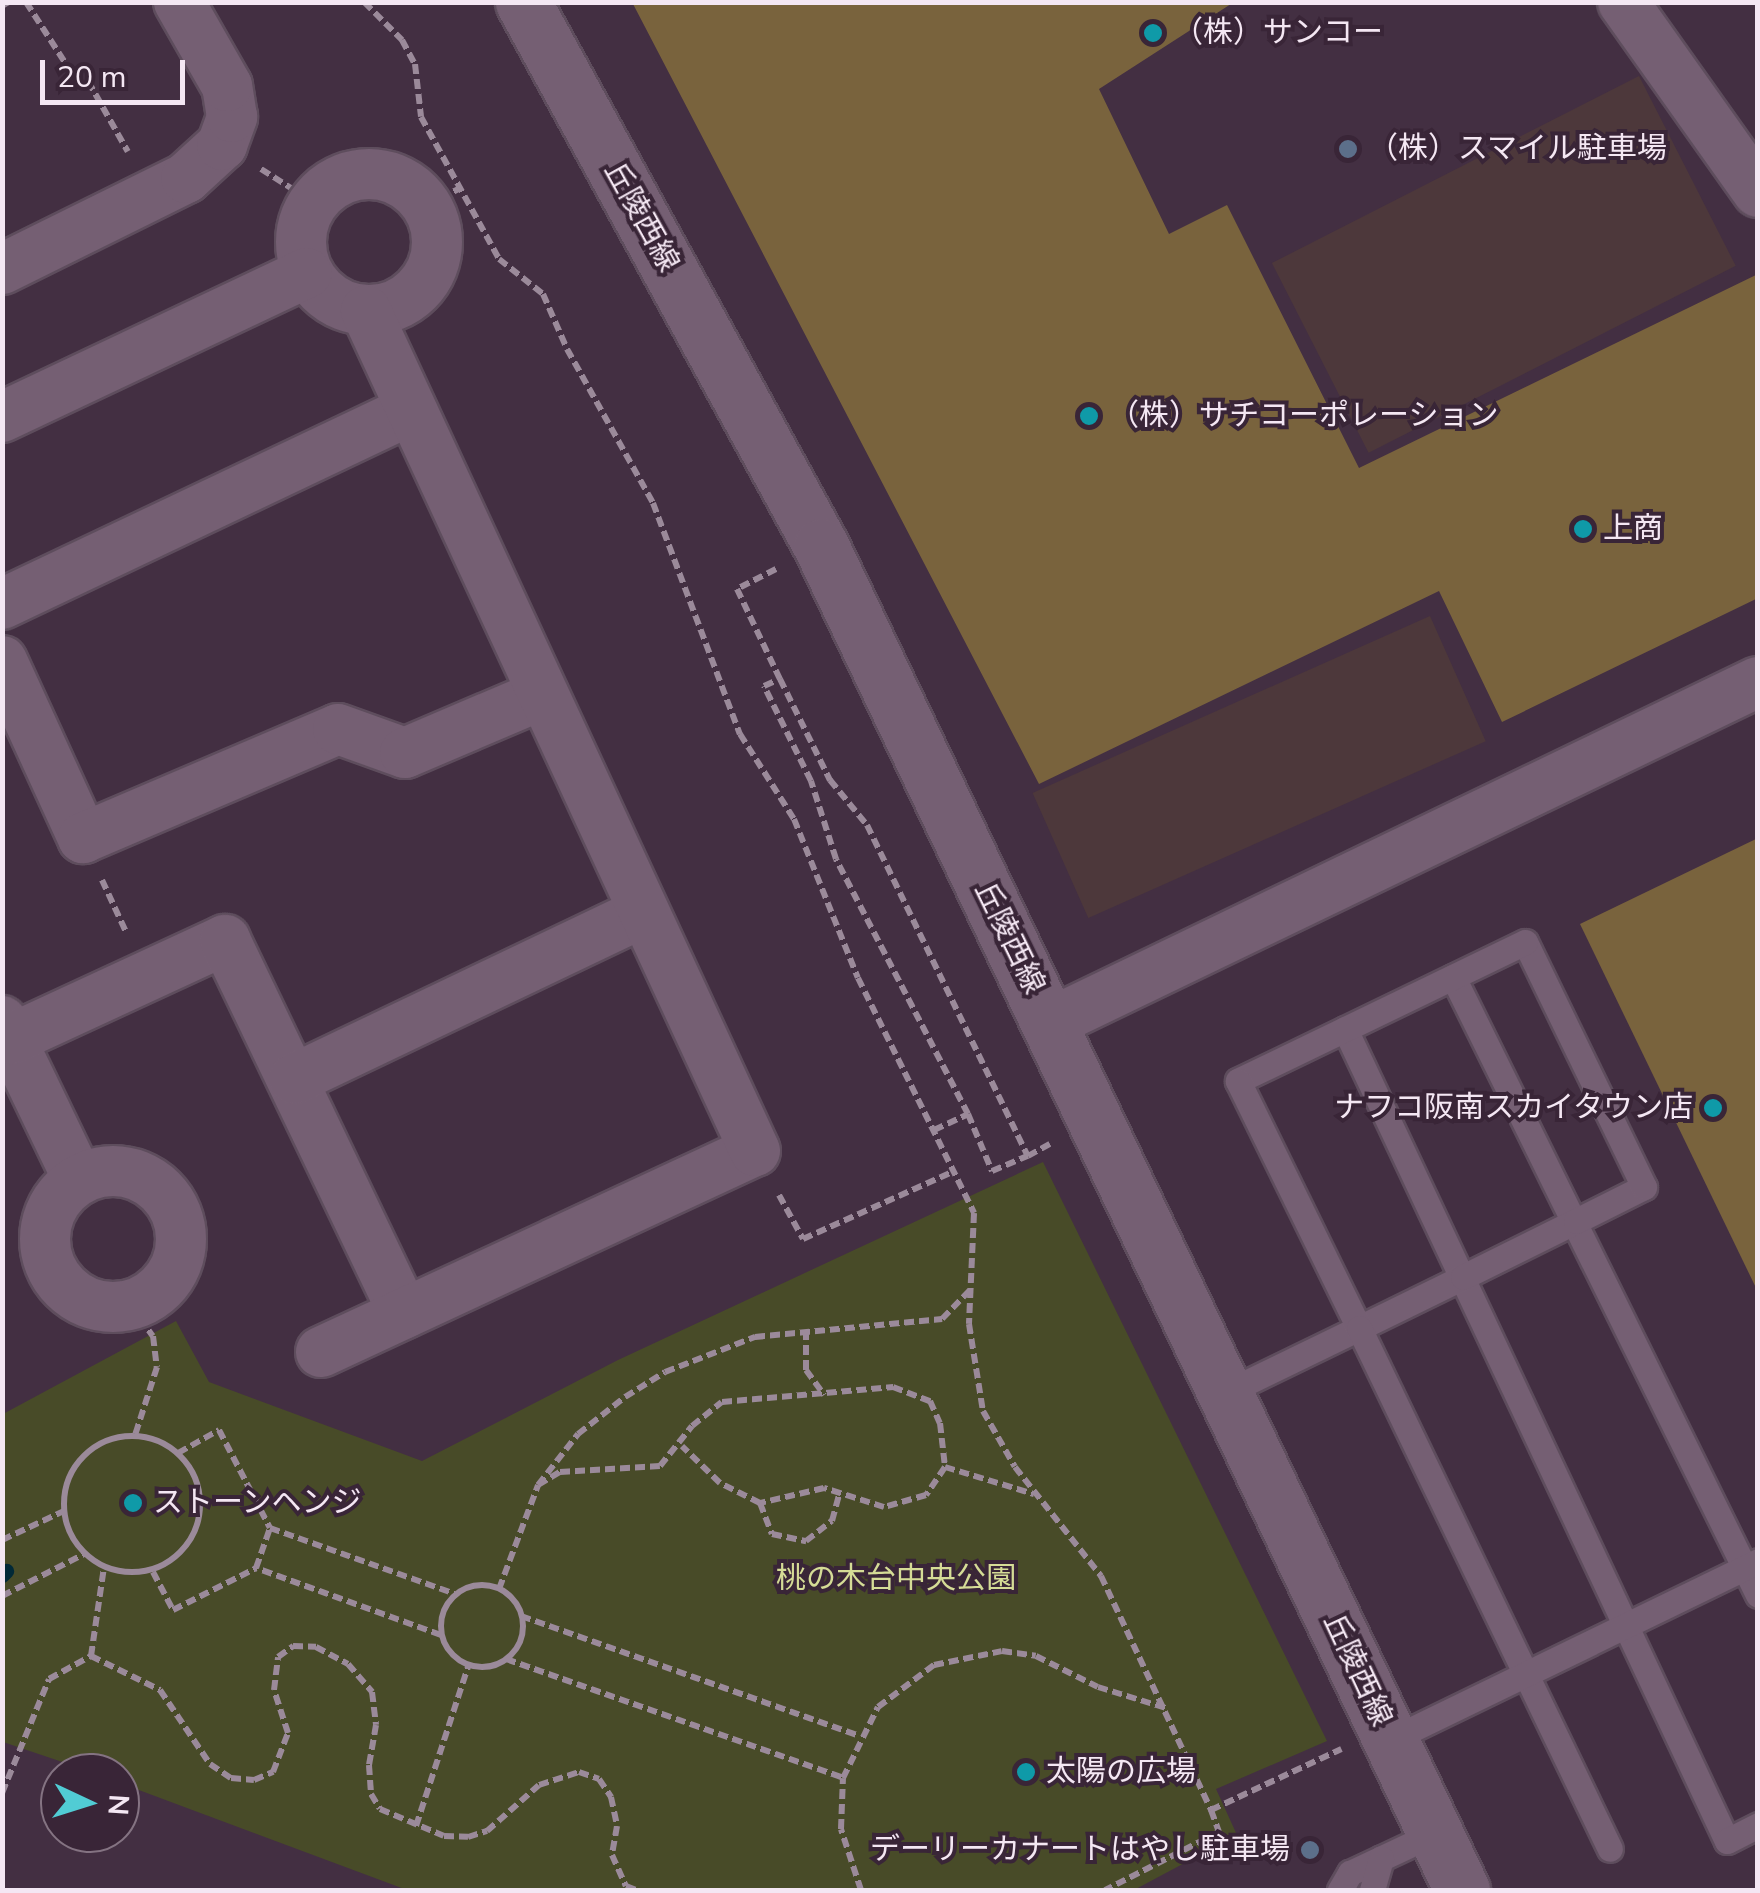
<!DOCTYPE html>
<meta charset="utf-8">
<style>
body{margin:0}
#map{position:relative;width:1760px;height:1893px;overflow:hidden;background:#432f42;font-family:"Nunito Sans","Noto Sans JP",sans-serif}
div>[style]{position:absolute}
.industrial>*{inset:0;background:#4d383b;transform-origin:0 0}
.green>*{inset:0;background:#484b28}
.stream>*{height:15px;margin:-7.5px;padding:0 7.5px;transform-origin:7.5px;border-radius:7.5px;background:#022937}
.building>*{inset:0;background:#79633d}
.path>*{height:6px;margin-top:-3px;transform-origin:0;background:repeating-linear-gradient(90deg,#9b8a9a 0 10px,transparent 0 15px)}
.path>.ring{margin:-3px;padding:0;box-sizing:content-box;background:none;border:6px solid #9b8a9a;border-radius:50%}
.roads{filter:drop-shadow(2px 0 #5e4d5d) drop-shadow(-2px 0 #5e4d5d) drop-shadow(0 2px #5e4d5d) drop-shadow(0 -2px #5e4d5d)}
.service>*{height:25px;margin:-12.5px;padding:0 12.5px;transform-origin:12.5px;border-radius:12.5px;background:#755f73}
.minor>*{height:50px;margin:-25px;padding:0 25px;transform-origin:25px;border-radius:25px;background:#755f73}
.minor>.ring{margin:-25px;padding:0;box-sizing:content-box;background:none;border:50px solid #755f73;border-radius:50%}
.tertiary>*{height:55px;margin:-27.5px;padding:0 27.5px;transform-origin:27.5px;border-radius:27.5px;background:#755f73}
.dots>*{width:28px;height:28px;translate:-50% -50%;box-sizing:border-box;border:5px solid #392537;border-radius:50%}
span{translate:-50% -50%;white-space:nowrap;text-align:center;line-height:1.15;-webkit-text-stroke:8px #392537;paint-order:stroke}
.poi-label{font-size:30px;color:#f4e7f3}
.left{translate:0 -50%;text-align:left}
.right{translate:-100% -50%;text-align:right}
.street-label{font-size:30px;color:#f4e7f3}
.park-label{font-size:30px;color:#d5dc96}
.frame{position:absolute;inset:0;border:5px solid #f4e7f3;pointer-events:none}
.north{position:absolute;left:40px;top:1753px;width:100px;height:100px;box-sizing:border-box;background:#392537;border:2px solid #847382;border-radius:50%;rotate:94deg;font-size:28px;font-weight:700;line-height:40px;text-align:center;color:#f4e7f3}
.north::after{content:'';display:block;margin:auto;width:35px;height:45px;background:#51ccd4;clip-path:polygon(50% 0,100% 100%,50% 72%,0 100%)}
.scale{position:absolute;left:40px;top:60px;width:145px;height:45px;box-sizing:border-box;border:5px solid #f4e7f3;border-top:0;padding-left:12px;font-size:30px;line-height:35px;white-space:nowrap;color:#f4e7f3;-webkit-text-stroke:8px #392537;paint-order:stroke}
</style>
<div id="map">
<div class="industrial">
<div style="left:1639px;top:76px;width:213px;height:412px;rotate:63deg"></div>
<div style="left:1430px;top:616px;width:137px;height:435px;rotate:66deg"></div>
</div>
<div class="green">
<div style="clip-path:polygon(1043px 1162px,1327px 1741px,1216px 1789px,1237px 1835px,1134px 1890px,407px 1890px,120px 1783px,120px 1773px,95px 1773px,3px 1742px,3px 1414px,176px 1321px,209px 1382px,422px 1461px,618px 1360px)"></div>
</div>
<div class="stream">
<div style="left:2px;top:1575px;width:6px;rotate:-45deg"></div>
</div>
<div class="building">
<div style="clip-path:polygon(632px 2px,1234px 2px,1099px 89px,1169px 234px,1227px 205px,1359px 468px,1758px 274px,1758px 598px,1502px 722px,1439px 591px,1039px 784px)"></div>
<div style="clip-path:polygon(1758px 838px,1758px 1292px,1580px 924px)"></div>
</div>
<div class="path">
<div style="left:26px;top:2px;width:87px;rotate:57.2deg"></div>
<div style="left:73px;top:75px;width:16px;rotate:22deg"></div>
<div style="left:88px;top:81px;width:81px;rotate:60.6deg"></div>
<div style="left:364px;top:2px;width:54px;rotate:45deg"></div>
<div style="left:402px;top:40px;width:27px;rotate:62deg"></div>
<div style="left:415px;top:64px;width:53px;rotate:83.5deg"></div>
<div style="left:421px;top:117px;width:162px;rotate:61.2deg"></div>
<div style="left:499px;top:259px;width:56px;rotate:38.5deg"></div>
<div style="left:543px;top:294px;width:60px;rotate:66.4deg"></div>
<div style="left:567px;top:349px;width:176px;rotate:60.8deg"></div>
<div style="left:653px;top:503px;width:247px;rotate:69.4deg"></div>
<div style="left:740px;top:734px;width:101px;rotate:57.6deg"></div>
<div style="left:794px;top:819px;width:171px;rotate:68.1deg"></div>
<div style="left:858px;top:978px;width:262px;rotate:63.7deg"></div>
<div style="left:974px;top:1213px;width:111px;rotate:92.6deg"></div>
<div style="left:969px;top:1324px;width:88px;rotate:80.9deg"></div>
<div style="left:983px;top:1411px;width:64px;rotate:60.3deg"></div>
<div style="left:1015px;top:1467px;width:139px;rotate:51.7deg"></div>
<div style="left:1101px;top:1576px;width:259px;rotate:64.8deg"></div>
<div style="left:1211px;top:1810px;width:23px;rotate:70deg"></div>
<div style="left:1219px;top:1832px;width:128px;rotate:153deg"></div>
<div style="left:2px;top:6px;width:8px;rotate:-30deg"></div>
<div style="left:261px;top:169px;width:62px;rotate:32.4deg"></div>
<div style="left:427px;top:205px;width:37px;rotate:-27deg"></div>
<div style="left:776px;top:569px;width:44px;rotate:152.9deg"></div>
<div style="left:737px;top:589px;width:100px;rotate:64.5deg"></div>
<div style="left:102px;top:880px;width:57px;rotate:65.2deg"></div>
<div style="left:968px;top:1114px;width:62px;rotate:67.2deg"></div>
<div style="left:992px;top:1171px;width:39px;rotate:-23deg"></div>
<div style="left:934px;top:1130px;width:38px;rotate:-25deg"></div>
<div style="left:968px;top:1114px;width:287px;rotate:-117.4deg"></div>
<div style="left:836px;top:859px;width:82px;rotate:-107.8deg"></div>
<div style="left:811px;top:781px;width:106px;rotate:-116.3deg"></div>
<div style="left:764px;top:686px;width:17px;rotate:-24deg"></div>
<div style="left:780px;top:679px;width:113px;rotate:63.7deg"></div>
<div style="left:830px;top:780px;width:58px;rotate:50.6deg"></div>
<div style="left:867px;top:825px;width:368px;rotate:64.1deg"></div>
<div style="left:1028px;top:1156px;width:25px;rotate:-29deg"></div>
<div style="left:779px;top:1195px;width:50px;rotate:61.4deg"></div>
<div style="left:803px;top:1239px;width:163px;rotate:-24.2deg"></div>
<div style="left:131px;top:1306px;width:37px;rotate:54deg"></div>
<div style="left:153px;top:1336px;width:31px;rotate:83deg"></div>
<div style="left:157px;top:1367px;width:71px;rotate:107.9deg"></div>
<div style="left:806px;top:1330px;width:40px;rotate:90deg"></div>
<div style="left:806px;top:1370px;width:31px;rotate:54deg"></div>
<div class="ring" style="left:64px;top:1436px;width:130px;height:130px"></div>
<div style="left:178px;top:1453px;width:47px;rotate:-29.3deg"></div>
<div style="left:219px;top:1430px;width:110px;rotate:62.5deg"></div>
<div style="left:945px;top:1467px;width:93px;rotate:16.9deg"></div>
<div style="left:538px;top:1485px;width:26px;rotate:-31deg"></div>
<div style="left:560px;top:1472px;width:100px;rotate:-3.4deg"></div>
<div style="left:660px;top:1466px;width:51px;rotate:-51.3deg"></div>
<div style="left:692px;top:1426px;width:38px;rotate:-39deg"></div>
<div style="left:722px;top:1402px;width:172px;rotate:-5deg"></div>
<div style="left:893px;top:1387px;width:40px;rotate:21deg"></div>
<div style="left:930px;top:1401px;width:24px;rotate:66deg"></div>
<div style="left:940px;top:1423px;width:44px;rotate:83.5deg"></div>
<div style="left:945px;top:1467px;width:34px;rotate:124deg"></div>
<div style="left:926px;top:1495px;width:44px;rotate:164.1deg"></div>
<div style="left:884px;top:1507px;width:63px;rotate:-162.4deg"></div>
<div style="left:824px;top:1488px;width:66px;rotate:166.8deg"></div>
<div style="left:760px;top:1503px;width:45px;rotate:-153.4deg"></div>
<div style="left:720px;top:1483px;width:53px;rotate:-135.8deg"></div>
<div style="left:760px;top:1503px;width:33px;rotate:69deg"></div>
<div style="left:772px;top:1534px;width:35px;rotate:12deg"></div>
<div style="left:806px;top:1541px;width:33px;rotate:-38deg"></div>
<div style="left:832px;top:1521px;width:30px;rotate:-75deg"></div>
<div style="left:2px;top:1540px;width:68px;rotate:-25.1deg"></div>
<div style="left:153px;top:1572px;width:43px;rotate:62.2deg"></div>
<div style="left:173px;top:1610px;width:93px;rotate:-26.8deg"></div>
<div class="ring" style="left:441px;top:1585px;width:76px;height:76px"></div>
<div style="left:499px;top:1589px;width:111px;rotate:-69.4deg"></div>
<div style="left:538px;top:1485px;width:65px;rotate:-51.9deg"></div>
<div style="left:578px;top:1434px;width:60px;rotate:-38.2deg"></div>
<div style="left:625px;top:1397px;width:47px;rotate:-32deg"></div>
<div style="left:665px;top:1372px;width:97px;rotate:-21.3deg"></div>
<div style="left:755px;top:1337px;width:188px;rotate:-5.5deg"></div>
<div style="left:942px;top:1319px;width:40px;rotate:-46deg"></div>
<div style="left:2px;top:1596px;width:92px;rotate:-27.1deg"></div>
<div style="left:521px;top:1616px;width:359px;rotate:19.5deg"></div>
<div style="left:441px;top:1635px;width:197px;rotate:-160.1deg"></div>
<div style="left:256px;top:1568px;width:42px;rotate:-70.7deg"></div>
<div style="left:270px;top:1528px;width:196px;rotate:19.6deg"></div>
<div style="left:91px;top:1656px;width:77px;rotate:26.2deg"></div>
<div style="left:160px;top:1690px;width:89px;rotate:56deg"></div>
<div style="left:210px;top:1764px;width:25px;rotate:34deg"></div>
<div style="left:231px;top:1778px;width:23px;rotate:5deg"></div>
<div style="left:254px;top:1780px;width:21px;rotate:-23deg"></div>
<div style="left:273px;top:1772px;width:42px;rotate:-69deg"></div>
<div style="left:288px;top:1733px;width:45px;rotate:-108deg"></div>
<div style="left:274px;top:1690px;width:33px;rotate:-83deg"></div>
<div style="left:278px;top:1657px;width:19px;rotate:-36deg"></div>
<div style="left:293px;top:1646px;width:23px;rotate:2deg"></div>
<div style="left:316px;top:1647px;width:36px;rotate:28deg"></div>
<div style="left:348px;top:1664px;width:37px;rotate:49deg"></div>
<div style="left:372px;top:1692px;width:33px;rotate:83deg"></div>
<div style="left:376px;top:1725px;width:41px;rotate:99.9deg"></div>
<div style="left:369px;top:1765px;width:29px;rotate:86deg"></div>
<div style="left:371px;top:1794px;width:17px;rotate:59deg"></div>
<div style="left:380px;top:1809px;width:69px;rotate:22.9deg"></div>
<div style="left:444px;top:1836px;width:24px;rotate:2deg"></div>
<div style="left:468px;top:1837px;width:20px;rotate:-18deg"></div>
<div style="left:487px;top:1831px;width:69px;rotate:-41.5deg"></div>
<div style="left:539px;top:1785px;width:42px;rotate:-18deg"></div>
<div style="left:579px;top:1772px;width:21px;rotate:19deg"></div>
<div style="left:599px;top:1779px;width:22px;rotate:56deg"></div>
<div style="left:611px;top:1797px;width:30px;rotate:78deg"></div>
<div style="left:617px;top:1826px;width:29px;rotate:100deg"></div>
<div style="left:612px;top:1855px;width:34px;rotate:66deg"></div>
<div style="left:626px;top:1886px;width:11px;rotate:22deg"></div>
<div style="left:506px;top:1659px;width:357px;rotate:19.4deg"></div>
<div style="left:2px;top:1793px;width:123px;rotate:-67.6deg"></div>
<div style="left:49px;top:1679px;width:48px;rotate:-28.7deg"></div>
<div style="left:91px;top:1656px;width:90px;rotate:-81.7deg"></div>
<div style="left:1211px;top:1810px;width:144px;rotate:-25.1deg"></div>
<div style="left:416px;top:1826px;width:170px;rotate:-71.9deg"></div>
<div style="left:861px;top:1890px;width:64px;rotate:-108.2deg"></div>
<div style="left:841px;top:1829px;width:51px;rotate:-87.8deg"></div>
<div style="left:843px;top:1778px;width:79px;rotate:-63.8deg"></div>
<div style="left:878px;top:1707px;width:70px;rotate:-36.9deg"></div>
<div style="left:934px;top:1665px;width:69px;rotate:-11.6deg"></div>
<div style="left:1002px;top:1651px;width:34px;rotate:8deg"></div>
<div style="left:1036px;top:1656px;width:69px;rotate:26.6deg"></div>
<div style="left:1098px;top:1687px;width:71px;rotate:17.2deg"></div>
</div>
<div class="roads">
<div class="service">
<div style="left:1453px;top:977px;width:689px;rotate:63.73deg"></div>
<div style="left:1345px;top:1029px;width:897px;rotate:64.81deg"></div>
<div style="left:1727px;top:1841px;width:35px;rotate:-27deg"></div>
<div style="left:1225px;top:1393px;width:149px;rotate:-25.9deg"></div>
<div style="left:1359px;top:1328px;width:116px;rotate:-26.1deg"></div>
<div style="left:1463px;top:1277px;width:126px;rotate:-26.4deg"></div>
<div style="left:1576px;top:1221px;width:76px;rotate:-26.6deg"></div>
<div style="left:1644px;top:1187px;width:272px;rotate:-115.9deg"></div>
<div style="left:1525px;top:942px;width:319px;rotate:154.2deg"></div>
<div style="left:1238px;top:1081px;width:275px;rotate:63.9deg"></div>
<div style="left:1359px;top:1328px;width:578px;rotate:64.28deg"></div>
<div style="left:1390px;top:1740px;width:409px;rotate:-25.9deg"></div>
<div style="left:1340px;top:1890px;width:20px;rotate:-60deg"></div>
<div style="left:1350px;top:1873px;width:94px;rotate:-25.2deg"></div>
<div style="left:1372px;top:1890px;width:33px;rotate:-74deg"></div>
</div>
<div class="minor">
<div style="left:1623px;top:2px;width:233px;rotate:54.6deg"></div>
<div class="ring" style="left:301px;top:174px;width:86px;height:86px"></div>
<div style="left:2px;top:269px;width:205px;rotate:-26.3deg"></div>
<div style="left:186px;top:178px;width:49px;rotate:-42.5deg"></div>
<div style="left:222px;top:145px;width:30px;rotate:-70deg"></div>
<div style="left:232px;top:117px;width:31px;rotate:-99deg"></div>
<div style="left:227px;top:86px;width:97px;rotate:-119.7deg"></div>
<div style="left:2px;top:417px;width:337px;rotate:-25.3deg"></div>
<div style="left:2px;top:604px;width:453px;rotate:-25.4deg"></div>
<div style="left:2px;top:661px;width:195px;rotate:65.4deg"></div>
<div style="left:83px;top:838px;width:277px;rotate:-23.1deg"></div>
<div style="left:338px;top:729px;width:71px;rotate:19.7deg"></div>
<div style="left:405px;top:753px;width:150px;rotate:-23.1deg"></div>
<div style="left:2px;top:1021px;width:175px;rotate:64.3deg"></div>
<div style="left:1050px;top:1023px;width:786px;rotate:-25.72deg"></div>
<div style="left:11px;top:1039px;width:236px;rotate:-24.8deg"></div>
<div style="left:225px;top:940px;width:414px;rotate:64.4deg"></div>
<div style="left:294px;top:1079px;width:386px;rotate:-25.5deg"></div>
<div class="ring" style="left:45px;top:1171px;width:86px;height:86px"></div>
<div style="left:321px;top:1352px;width:478px;rotate:-24.9deg"></div>
<div style="left:755px;top:1151px;width:926px;rotate:-114.85deg"></div>
</div>
<div class="tertiary">
<div style="left:523px;top:2px;width:620px;rotate:61.29deg"></div>
<div style="left:821px;top:546px;width:1489px;rotate:64.5deg"></div>
</div>
</div>
<div class="dots">
<div style="left:1153px;top:33px;background:#0f9aa8"></div>
<div style="left:1348px;top:149px;background:#5c6f8a"></div>
<div style="left:1089px;top:416px;background:#0f9aa8"></div>
<div style="left:1583px;top:529px;background:#0f9aa8"></div>
<div style="left:1713px;top:1108px;background:#0f9aa8"></div>
<div style="left:133px;top:1503px;background:#0f9aa8"></div>
<div style="left:1026px;top:1772px;background:#0f9aa8"></div>
<div style="left:1310px;top:1850px;background:#5c6f8a"></div>
</div>
<div class="poi-label">
<span class="left" style="left:1173px;top:33px">（株）サンコー</span>
<span class="left" style="left:1368px;top:149px">（株）スマイル駐車場</span>
<span class="left" style="left:1109px;top:416px">（株）サチコーポレーション</span>
<span class="left" style="left:1603px;top:529px">上商</span>
<span class="right" style="left:1693px;top:1108px">ナフコ阪南スカイタウン店</span>
<span class="left" style="left:153px;top:1503px">ストーンヘンジ</span>
<span class="left" style="left:1046px;top:1772px">太陽の広場</span>
<span class="right" style="left:1290px;top:1850px">デーリーカナートはやし駐車場</span>
</div>
<div class="street-label">
<span style="left:641px;top:217px;rotate:61deg">丘陵西線</span>
<span style="left:1009px;top:938px;rotate:64deg">丘陵西線</span>
<span style="left:1357px;top:1670px;rotate:65deg">丘陵西線</span>
</div>
<div class="park-label">
<span style="left:896px;top:1579px">桃の木台中央公園</span>
</div>
<div class="frame"></div>
<div class="north">N</div>
<div class="scale">20 m</div>
</div>
